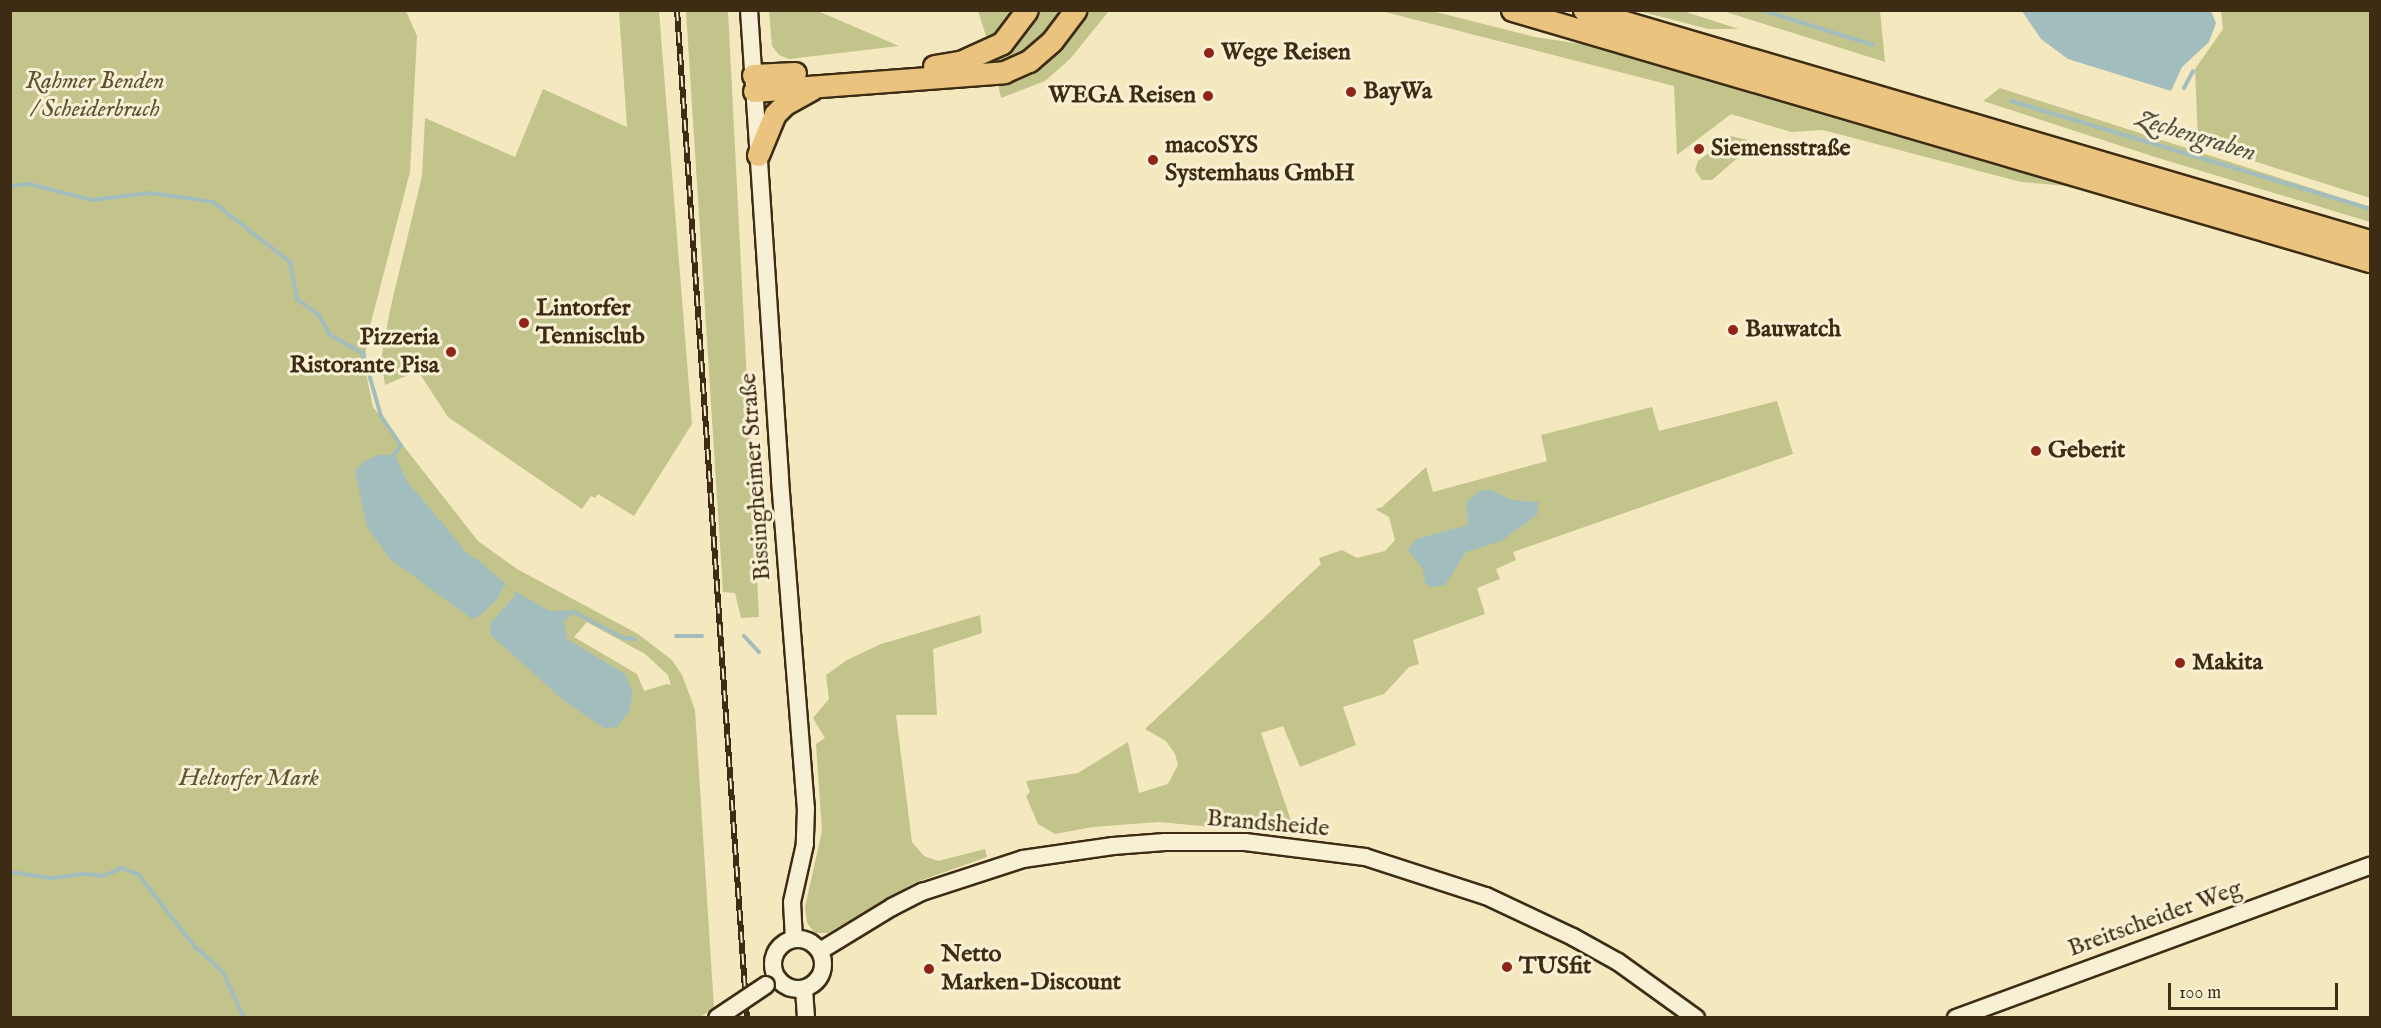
<!DOCTYPE html>
<meta charset="utf-8">
<style>
body{margin:0}
#map{position:relative;width:2381px;height:1028px;overflow:hidden;background:#f4e8be;font-family:"IM FELL English",serif}
div>[style]{position:absolute}
.green>*{inset:0;background:#c3c48c}
.water>*{inset:0;background:#a2bdbd}
.stream>*{height:4px;margin:-2px;padding:0 2px;transform-origin:2px;border-radius:2px;background:#a2bdbd}
.roads{filter:drop-shadow(2px 0 #3d2c13) drop-shadow(-2px 0 #3d2c13) drop-shadow(0 2px #3d2c13) drop-shadow(0 -2px #3d2c13)}
.secondary>*{height:16px;margin:-8px;padding:0 8px;transform-origin:8px;border-radius:8px;background:#f8f0d5}
.secondary>.ring{margin:-8px;padding:0;box-sizing:content-box;background:none;border:16px solid #f8f0d5;border-radius:50%}
.highway>*{height:21px;margin:-10.5px;padding:0 10.5px;transform-origin:10.5px;border-radius:10.5px;background:#eac47f}
.rail>*{height:6px;margin-top:-3px;transform-origin:0;background:repeating-linear-gradient(90deg,#f8f0d5 0 11px,#3d2c13 0 22px);box-sizing:border-box;border-block:2px solid #3d2c13}
.bridges{filter:drop-shadow(2px 0 #3d2c13) drop-shadow(-2px 0 #3d2c13) drop-shadow(0 2px #3d2c13) drop-shadow(0 -2px #3d2c13)}
.secondary-bridge>*{height:16px;margin:-8px;padding:0 8px;transform-origin:8px;border-radius:8px;background:#f8f0d5}
.dots>*{width:16px;height:16px;translate:-50% -50%;box-sizing:border-box;border:3px solid #f8f0d5;border-radius:50%}
span{translate:-50% -50%;white-space:nowrap;text-align:center;line-height:1.15;-webkit-text-stroke:6px #f8f0d5;paint-order:stroke}
.poi-label{font-size:24px;color:#3d2c13;font-weight:700}
.left{translate:0 -50%;text-align:left}
.right{translate:-100% -50%;text-align:right}
.park-label{font-size:24px;color:#5e5231;font-style:italic}
.street-label{font-size:24px;color:#3d2c13}
.water-label{font-size:26px;color:#56503e;font-style:italic}
.frame{position:absolute;inset:0;border:12px solid #3d2c13;pointer-events:none}
.scale{position:absolute;left:2168px;top:983px;width:170px;height:27px;box-sizing:border-box;border:3px solid #3d2c13;border-top:0;padding-left:8px;font-size:18px;line-height:21px;white-space:nowrap;color:#3d2c13;-webkit-text-stroke:4px #f8f0d5;paint-order:stroke}
</style>
<div id="map">
<div class="green">
<div style="clip-path:polygon(evenodd,10px 11px,406px 11px,417px 36px,410px 172px,368px 334px,364px 364px,373px 407px,478px 541px,517px 569px,638px 634px,672px 660px,682px 675px,695px 710px,714px 1008px,699px 1018px,11px 1017px,10px 11px,587px 622px,645px 654px,668px 675px,671px 685px,667px 684px,644px 691px,637px 674px,574px 637px,587px 622px)"></div>
<div style="clip-path:polygon(619px 11px,659px 11px,692px 424px,634px 516px,598px 494px,595px 498px,591px 496px,582px 509px,448px 417px,418px 371px,385px 385px,381px 360px,390px 310px,422px 176px,425px 118px,515px 157px,543px 89px,627px 127px)"></div>
<div style="clip-path:polygon(686px 11px,728px 11px,759px 617px,741px 618px,735px 593px,723px 592px)"></div>
<div style="clip-path:polygon(769px 11px,818px 11px,899px 46px,789px 59px,779px 55px,772px 46px)"></div>
<div style="clip-path:polygon(978px 11px,1014px 11px,998px 32px,987px 39px)"></div>
<div style="clip-path:polygon(1031px 11px,1069px 11px,1022px 59px,993px 68px,989px 58px)"></div>
<div style="clip-path:polygon(1089px 11px,1109px 11px,1070px 59px,1045px 81px,1001px 98px,998px 85px,1027px 73px,1065px 42px)"></div>
<div style="clip-path:polygon(1381px 11px,1432px 11px,1535px 37px,1594px 46px,2079px 187px,2021px 182px,1823px 130px,1791px 132px,1731px 114px,1677px 155px,1674px 86px)"></div>
<div style="clip-path:polygon(1639px 11px,1683px 11px,1739px 29px,1708px 29px)"></div>
<div style="clip-path:polygon(1723px 11px,1880px 11px,1885px 62px)"></div>
<div style="clip-path:polygon(2221px 11px,2370px 11px,2370px 198px,2241px 157px,2198px 140px,2195px 69px,2223px 29px)"></div>
<div style="clip-path:polygon(2000px 88px,2370px 207px,2370px 222px,2155px 157px,1983px 101px)"></div>
<div style="clip-path:polygon(1731px 136px,1748px 140px,1753px 144px,1752px 150px,1734px 161px,1712px 180px,1702px 180px,1695px 170px,1698px 161px)"></div>
<div style="clip-path:polygon(1777px 401px,1793px 454px,1513px 552px,1516px 560px,1496px 569px,1500px 579px,1477px 588px,1485px 614px,1413px 640px,1419px 664px,1409px 667px,1384px 694px,1343px 707px,1356px 745px,1300px 767px,1283px 726px,1261px 733px,1296px 835px,1159px 822px,1093px 827px,1055px 834px,1038px 824px,1026px 796px,1030px 792px,1026px 781px,1078px 773px,1128px 742px,1139px 793px,1168px 784px,1178px 765px,1175px 754px,1166px 741px,1145px 729px,1321px 564px,1319px 558px,1342px 550px,1357px 558px,1385px 551px,1395px 540px,1389px 517px,1375px 509px,1382px 507px,1426px 467px,1433px 492px,1547px 461px,1541px 435px,1652px 407px,1659px 431px)"></div>
<div style="clip-path:polygon(980px 615px,982px 633px,933px 649px,937px 715px,896px 715px,912px 842px,924px 856px,938px 861px,985px 849px,987px 857px,914px 883px,828px 933px,815px 933px,807px 923px,805px 907px,822px 831px,816px 744px,825px 738px,813px 718px,829px 699px,826px 675px,847px 660px,881px 644px)"></div>
</div>
<div class="water">
<div style="clip-path:polygon(2022px 11px,2211px 11px,2216px 23px,2209px 42px,2182px 67px,2171px 91px,2068px 59px,2041px 39px)"></div>
<div style="clip-path:polygon(378px 455px,393px 455px,405px 482px,457px 544px,504px 585px,498px 598px,480px 616px,472px 619px,390px 559px,367px 527px,355px 471px,363px 462px)"></div>
<div style="clip-path:polygon(1480px 490px,1491px 490px,1512px 500px,1539px 502px,1537px 515px,1501px 541px,1466px 552px,1445px 585px,1431px 587px,1425px 583px,1423px 569px,1408px 550px,1416px 539px,1468px 525px,1467px 502px)"></div>
<div style="clip-path:polygon(516px 594px,549px 613px,574px 612px,564px 622px,567px 639px,625px 674px,633px 693px,629px 712px,617px 727px,604px 728px,563px 700px,491px 635px,490px 624px)"></div>
</div>
<div class="stream">
<div style="left:1762px;top:10px;width:116px;rotate:17.5deg"></div>
<div style="left:2184px;top:88px;width:19px;rotate:-62deg"></div>
<div style="left:2011px;top:101px;width:375px;rotate:16.7deg"></div>
<div style="left:10px;top:186px;width:19px;rotate:-6deg"></div>
<div style="left:29px;top:184px;width:65px;rotate:14.3deg"></div>
<div style="left:92px;top:200px;width:59px;rotate:-6.8deg"></div>
<div style="left:151px;top:193px;width:63px;rotate:8.3deg"></div>
<div style="left:213px;top:202px;width:98px;rotate:37.9deg"></div>
<div style="left:290px;top:262px;width:38px;rotate:79deg"></div>
<div style="left:297px;top:299px;width:27px;rotate:36deg"></div>
<div style="left:319px;top:315px;width:23px;rotate:61deg"></div>
<div style="left:330px;top:335px;width:38px;rotate:29deg"></div>
<div style="left:363px;top:353px;width:66px;rotate:74.1deg"></div>
<div style="left:381px;top:416px;width:36px;rotate:56deg"></div>
<div style="left:401px;top:446px;width:12px;rotate:132deg"></div>
<div style="left:393px;top:455px;width:30px;rotate:66deg"></div>
<div style="left:405px;top:482px;width:85px;rotate:49.8deg"></div>
<div style="left:475px;top:560px;width:38px;rotate:41deg"></div>
<div style="left:516px;top:594px;width:38px;rotate:30deg"></div>
<div style="left:549px;top:613px;width:25px;rotate:-2deg"></div>
<div style="left:574px;top:612px;width:55px;rotate:28deg"></div>
<div style="left:623px;top:638px;width:12px;rotate:5deg"></div>
<div style="left:676px;top:636px;width:26px"></div>
<div style="left:744px;top:636px;width:22px;rotate:47deg"></div>
<div style="left:10px;top:872px;width:42px;rotate:8.1deg"></div>
<div style="left:52px;top:878px;width:35px;rotate:-7deg"></div>
<div style="left:87px;top:874px;width:16px;rotate:7deg"></div>
<div style="left:103px;top:876px;width:21px;rotate:-23deg"></div>
<div style="left:122px;top:868px;width:17px;rotate:21deg"></div>
<div style="left:138px;top:874px;width:91px;rotate:52.1deg"></div>
<div style="left:194px;top:946px;width:39px;rotate:42deg"></div>
<div style="left:223px;top:972px;width:51px;rotate:65.5deg"></div>
</div>
<div class="roads">
<div class="secondary">
<div style="left:749px;top:10px;width:471px;rotate:86.2deg"></div>
<div style="left:780px;top:480px;width:329px;rotate:85.5deg"></div>
<div style="left:806px;top:808px;width:36px;rotate:92deg"></div>
<div style="left:805px;top:844px;width:59px;rotate:102.6deg"></div>
<div style="left:792px;top:902px;width:37px;rotate:87deg"></div>
<div class="ring" style="left:773px;top:939px;width:34px;height:34px"></div>
<div style="left:820px;top:951px;width:84px;rotate:-31.4deg"></div>
<div style="left:892px;top:907px;width:34px;rotate:-27deg"></div>
<div style="left:922px;top:892px;width:106px;rotate:-18.1deg"></div>
<div style="left:1023px;top:859px;width:91px;rotate:-8.2deg"></div>
<div style="left:1113px;top:846px;width:52px;rotate:-4.4deg"></div>
<div style="left:1165px;top:842px;width:80px"></div>
<div style="left:1245px;top:842px;width:121px;rotate:7.1deg"></div>
<div style="left:1365px;top:857px;width:127px;rotate:17.9deg"></div>
<div style="left:1486px;top:896px;width:96px;rotate:25.2deg"></div>
<div style="left:1573px;top:937px;width:51px;rotate:29.1deg"></div>
<div style="left:1618px;top:962px;width:96px;rotate:35.7deg"></div>
<div style="left:804px;top:989px;width:29px;rotate:86deg"></div>
<div style="left:1956px;top:1018px;width:441px;rotate:-20.2deg"></div>
</div>
<div class="highway">
<div style="left:1512px;top:10px;width:894px;rotate:16.31deg"></div>
<div style="left:1584px;top:10px;width:819px;rotate:16.38deg"></div>
<div style="left:934px;top:66px;width:26px;rotate:-9deg"></div>
<div style="left:960px;top:62px;width:46px;rotate:-24.3deg"></div>
<div style="left:1002px;top:43px;width:41px;rotate:-52.9deg"></div>
<div style="left:753px;top:75px;width:42px;rotate:-2.7deg"></div>
<div style="left:754px;top:91px;width:251px;rotate:-4.3deg"></div>
<div style="left:1004px;top:72px;width:27px;rotate:-24deg"></div>
<div style="left:1029px;top:61px;width:30px;rotate:-41deg"></div>
<div style="left:1052px;top:41px;width:39px;rotate:-53deg"></div>
<div style="left:758px;top:155px;width:44px;rotate:-67.5deg"></div>
<div style="left:775px;top:114px;width:14px;rotate:-45deg"></div>
<div style="left:785px;top:104px;width:31px;rotate:-29deg"></div>
</div>
</div>
<div class="rail">
<div style="left:677px;top:10px;width:1010px;rotate:86.03deg"></div>
</div>
<div class="bridges">
<div class="secondary-bridge">
<div style="left:717px;top:1018px;width:59px;rotate:-34deg"></div>
</div>
</div>
<div class="dots">
<div style="left:1209px;top:53px;background:#8f2418"></div>
<div style="left:1351px;top:92px;background:#8f2418"></div>
<div style="left:1208px;top:96px;background:#8f2418"></div>
<div style="left:1699px;top:149px;background:#8f2418"></div>
<div style="left:1153px;top:160px;background:#8f2418"></div>
<div style="left:524px;top:323px;background:#8f2418"></div>
<div style="left:1733px;top:330px;background:#8f2418"></div>
<div style="left:451px;top:352px;background:#8f2418"></div>
<div style="left:2036px;top:451px;background:#8f2418"></div>
<div style="left:2180px;top:663px;background:#8f2418"></div>
<div style="left:1507px;top:967px;background:#8f2418"></div>
<div style="left:929px;top:969px;background:#8f2418"></div>
</div>
<div class="poi-label">
<span class="left" style="left:1221px;top:53px">Wege Reisen</span>
<span class="left" style="left:1363px;top:92px">BayWa</span>
<span class="right" style="left:1196px;top:96px">WEGA Reisen</span>
<span class="left" style="left:1165px;top:160px">macoSYS<br>Systemhaus GmbH</span>
<span class="left" style="left:1711px;top:149px">Siemensstraße</span>
<span class="left" style="left:536px;top:323px">Lintorfer<br>Tennisclub</span>
<span class="left" style="left:1745px;top:330px">Bauwatch</span>
<span class="right" style="left:439px;top:352px">Pizzeria<br>Ristorante Pisa</span>
<span class="left" style="left:2048px;top:451px">Geberit</span>
<span class="left" style="left:2192px;top:663px">Makita</span>
<span class="left" style="left:941px;top:969px">Netto<br>Marken-Discount</span>
<span class="left" style="left:1519px;top:967px">TUSfit</span>
</div>
<div class="park-label">
<span style="left:95px;top:96px">Rahmer Benden<br>/ Scheiderbruch</span>
<span style="left:249px;top:779px">Heltorfer Mark</span>
</div>
<div class="street-label">
<span style="left:756px;top:477px;rotate:-94deg">Bissingheimer Straße</span>
<span style="left:1268px;top:824px;rotate:5deg">Brandsheide</span>
<span style="left:2155px;top:919px;rotate:-20deg">Breitscheider Weg</span>
</div>
<div class="water-label">
<span style="left:2196px;top:136px;rotate:17deg">Zechengraben</span>
</div>
<div class="frame"></div>
<div class="scale">100 m</div>
</div>
